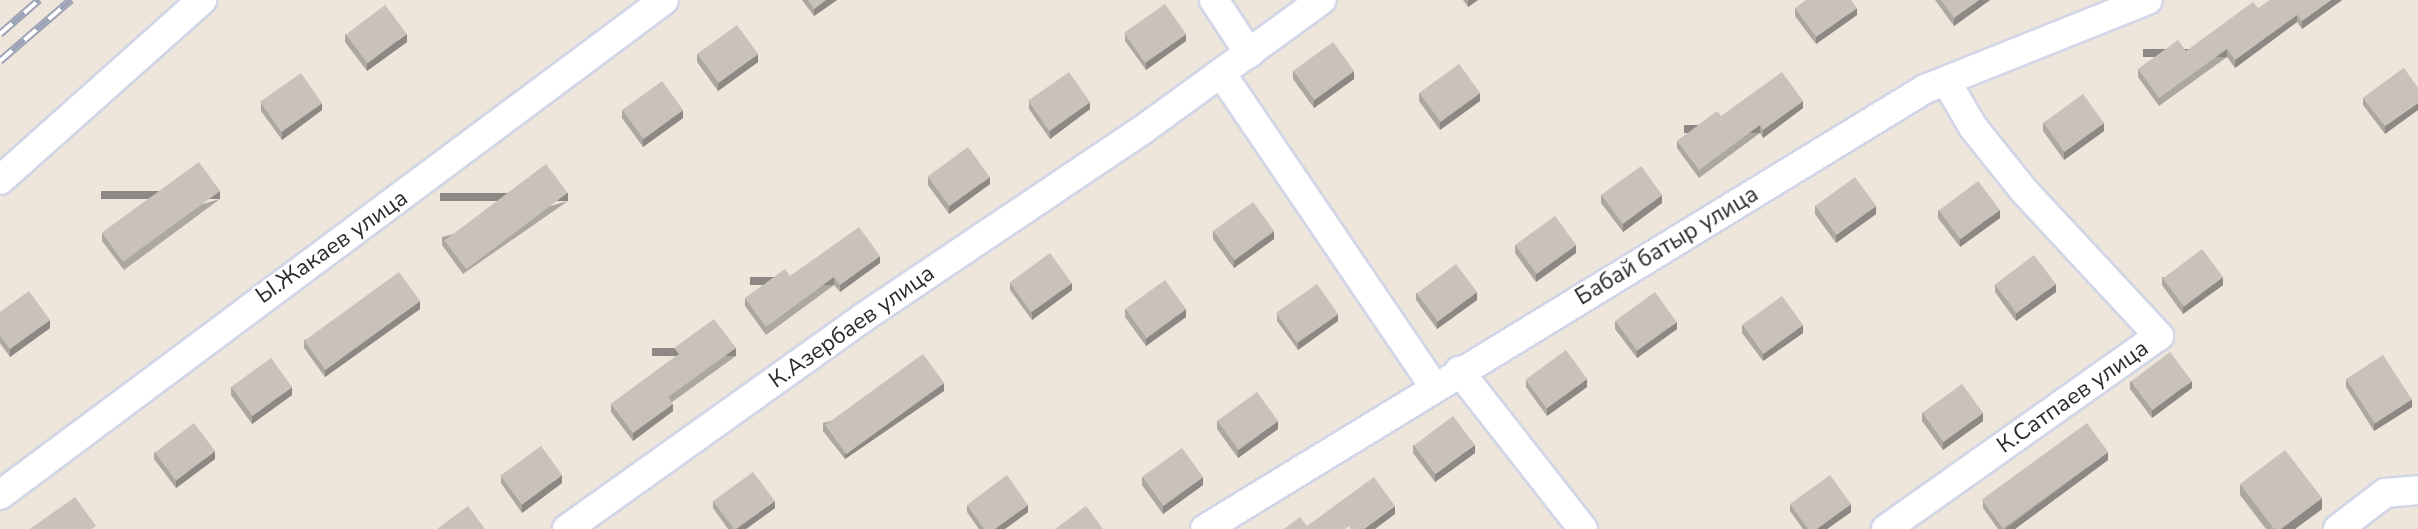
<!DOCTYPE html>
<meta charset="utf-8">
<style>
body{margin:0}
#map{position:relative;width:2418px;height:529px;overflow:hidden;background:#eee5db;font-family:"Nunito Sans",sans-serif}
div>[style]{position:absolute}
.roads{filter:drop-shadow(2px 0 #d0d6e5) drop-shadow(-2px 0 #d0d6e5) drop-shadow(0 2px #d0d6e5) drop-shadow(0 -2px #d0d6e5)}
.street>*{height:28px;margin:-14px;padding:0 14px;transform-origin:14px;border-radius:14px;background:#fff}
.rail>*{height:8px;margin-top:-4px;transform-origin:0;background:repeating-linear-gradient(90deg,#fff 0 16px,#9da3b7 0 32px);box-sizing:border-box;border-block:2px solid #9da3b7}
.wall>*{inset:0;background:#ada7a1}
.shaded-wall>*{inset:0;background:#8d8883;transform-origin:0 0}
.building>*{inset:0;background:#c9c2bb;transform-origin:0 0}
span{translate:-50% -50%;white-space:nowrap;text-align:center;line-height:1.15;-webkit-text-stroke:5px #fff;paint-order:stroke}
.street-label{font-size:23px;color:#2b2b2b}
</style>
<div id="map">
<div class="roads">
<div class="street">
<div style="left:1214px;top:0;width:64px;rotate:56.6deg"></div>
<div style="left:1221px;top:73px;width:379px;rotate:55.8deg"></div>
<div style="left:0;top:180px;width:271px;rotate:-41.7deg"></div>
<div style="left:1459px;top:371px;width:201px;rotate:51.9deg"></div>
<div style="left:0;top:495px;width:828px;rotate:-36.7deg"></div>
<div style="left:567px;top:529px;width:365px;rotate:-35.5deg"></div>
<div style="left:864px;top:317px;width:334px;rotate:-33.9deg"></div>
<div style="left:1141px;top:131px;width:223px;rotate:-36deg"></div>
<div style="left:1205px;top:529px;width:844px;rotate:-31.43deg"></div>
<div style="left:1925px;top:89px;width:240px;rotate:-21.8deg"></div>
<div style="left:1886px;top:529px;width:334px;rotate:-35.3deg"></div>
<div style="left:2159px;top:336px;width:197px;rotate:-132.9deg"></div>
<div style="left:2025px;top:192px;width:83px;rotate:-128.7deg"></div>
<div style="left:1973px;top:127px;width:53px;rotate:-120.4deg"></div>
<div style="left:2338px;top:529px;width:59px;rotate:-37.5deg"></div>
<div style="left:2385px;top:493px;width:33px;rotate:-5deg"></div>
</div>
</div>
<div class="rail">
<div style="left:0;top:34px;width:52px;rotate:-41.1deg"></div>
<div style="left:0;top:61px;width:94px;rotate:-40.7deg"></div>
</div>
<div class="wall">
<div style="clip-path:polygon(802px 0,837px 0,814px 16px)"></div>
<div style="clip-path:polygon(1463px 0,1478px 0,1468px 7px)"></div>
<div style="clip-path:polygon(1935px 0,1990px 0,1954px 26px)"></div>
<div style="clip-path:polygon(2342px 0,2302px 29px,2297px 22px,2235px 68px,2227px 57px,2159px 106px,2138px 77px,2138px 69px,2186px 51px,2258px 8px)"></div>
<div style="clip-path:polygon(1795px 8px,1857px 15px,1816px 44px,1795px 16px)"></div>
<div style="clip-path:polygon(345px 34px,407px 42px,367px 71px,345px 42px)"></div>
<div style="clip-path:polygon(1125px 34px,1186px 41px,1146px 70px,1125px 41px)"></div>
<div style="clip-path:polygon(697px 54px,758px 62px,718px 91px,697px 62px)"></div>
<div style="clip-path:polygon(2404px 68px,2385px 134px,2363px 105px,2363px 98px)"></div>
<div style="clip-path:polygon(1293px 71px,1354px 79px,1314px 108px,1293px 79px)"></div>
<div style="clip-path:polygon(1419px 93px,1480px 101px,1440px 130px,1419px 101px)"></div>
<div style="clip-path:polygon(1029px 102px,1090px 109px,1050px 139px,1029px 109px)"></div>
<div style="clip-path:polygon(261px 103px,322px 110px,282px 140px,261px 111px)"></div>
<div style="clip-path:polygon(1803px 108px,1763px 138px,1760px 133px,1699px 178px,1677px 148px,1677px 141px,1721px 116px)"></div>
<div style="clip-path:polygon(622px 110px,683px 118px,643px 147px,622px 118px)"></div>
<div style="clip-path:polygon(2043px 123px,2104px 131px,2064px 160px,2043px 131px)"></div>
<div style="clip-path:polygon(928px 177px,990px 184px,949px 214px,928px 185px)"></div>
<div style="clip-path:polygon(1601px 195px,1662px 203px,1623px 232px,1601px 203px)"></div>
<div style="clip-path:polygon(220px 199px,124px 270px,102px 241px,102px 233px)"></div>
<div style="clip-path:polygon(568px 201px,463px 274px,442px 245px,442px 237px)"></div>
<div style="clip-path:polygon(1815px 206px,1876px 214px,1836px 243px,1815px 214px)"></div>
<div style="clip-path:polygon(1938px 210px,2000px 218px,1960px 247px,1938px 218px)"></div>
<div style="clip-path:polygon(1213px 231px,1274px 239px,1234px 268px,1213px 239px)"></div>
<div style="clip-path:polygon(1515px 245px,1576px 253px,1536px 282px,1515px 253px)"></div>
<div style="clip-path:polygon(880px 263px,840px 292px,834px 285px,766px 335px,745px 306px,745px 298px,790px 276px)"></div>
<div style="clip-path:polygon(2162px 277px,2223px 285px,2183px 314px,2162px 285px)"></div>
<div style="clip-path:polygon(1010px 283px,1072px 290px,1032px 320px,1010px 290px)"></div>
<div style="clip-path:polygon(1995px 284px,2056px 292px,2016px 321px,1995px 292px)"></div>
<div style="clip-path:polygon(1416px 293px,1477px 300px,1437px 329px,1416px 300px)"></div>
<div style="clip-path:polygon(420px 309px,325px 377px,304px 348px,304px 340px)"></div>
<div style="clip-path:polygon(1125px 309px,1186px 317px,1146px 346px,1125px 317px)"></div>
<div style="clip-path:polygon(0 312px,50px 328px,10px 357px,0 343px)"></div>
<div style="clip-path:polygon(1277px 314px,1338px 321px,1298px 350px,1277px 321px)"></div>
<div style="clip-path:polygon(1615px 321px,1677px 329px,1637px 358px,1615px 329px)"></div>
<div style="clip-path:polygon(1742px 325px,1803px 333px,1763px 361px,1742px 333px)"></div>
<div style="clip-path:polygon(674px 348px,736px 356px,672px 402px,673px 411px,633px 441px,611px 412px,611px 404px,675px 357px)"></div>
<div style="clip-path:polygon(2346px 379px,2412px 407px,2374px 431px,2346px 387px)"></div>
<div style="clip-path:polygon(1526px 380px,1587px 387px,1547px 416px,1526px 387px)"></div>
<div style="clip-path:polygon(2130px 381px,2192px 388px,2152px 418px,2130px 389px)"></div>
<div style="clip-path:polygon(231px 387px,292px 395px,252px 424px,231px 395px)"></div>
<div style="clip-path:polygon(944px 391px,845px 459px,823px 431px,823px 423px)"></div>
<div style="clip-path:polygon(1922px 413px,1983px 421px,1943px 450px,1922px 421px)"></div>
<div style="clip-path:polygon(1217px 421px,1278px 429px,1238px 458px,1217px 429px)"></div>
<div style="clip-path:polygon(1413px 445px,1475px 453px,1435px 482px,1413px 453px)"></div>
<div style="clip-path:polygon(154px 452px,215px 459px,176px 488px,154px 459px)"></div>
<div style="clip-path:polygon(2108px 460px,2015px 529px,1998px 529px,1983px 508px,1983px 501px)"></div>
<div style="clip-path:polygon(501px 476px,562px 483px,522px 513px,501px 483px)"></div>
<div style="clip-path:polygon(1142px 477px,1203px 485px,1163px 514px,1142px 485px)"></div>
<div style="clip-path:polygon(2240px 484px,2322px 509px,2295px 529px,2266px 529px,2240px 495px)"></div>
<div style="clip-path:polygon(713px 501px,775px 508px,746px 529px,728px 529px,713px 508px)"></div>
<div style="clip-path:polygon(1790px 504px,1851px 512px,1827px 529px,1803px 529px,1790px 511px)"></div>
<div style="clip-path:polygon(967px 505px,1028px 512px,1005px 529px,979px 529px,967px 512px)"></div>
</div>
<div class="shaded-wall">
<div style="clip-path:polygon(826px 0,837px 0,814px 16px,814px 9px)"></div>
<div style="clip-path:polygon(1468px 0,1478px 0,1468px 7px)"></div>
<div style="clip-path:polygon(1979px 0,1990px 0,1954px 26px,1954px 18px)"></div>
<div style="clip-path:polygon(2331px 0,2342px 0,2302px 29px,2302px 21px)"></div>
<div style="clip-path:polygon(1857px 8px,1857px 15px,1816px 44px,1816px 37px)"></div>
<div style="clip-path:polygon(2297px 15px,2297px 22px,2235px 68px,2235px 60px)"></div>
<div style="clip-path:polygon(407px 34px,407px 42px,367px 71px,367px 63px)"></div>
<div style="clip-path:polygon(1186px 34px,1186px 41px,1146px 70px,1146px 62px)"></div>
<div style="left:2227px;top:49px;width:8px;height:84px;rotate:90deg"></div>
<div style="clip-path:polygon(758px 54px,758px 62px,718px 91px,718px 83px)"></div>
<div style="clip-path:polygon(1354px 71px,1354px 79px,1314px 108px,1314px 100px)"></div>
<div style="clip-path:polygon(1480px 93px,1480px 101px,1440px 130px,1440px 122px)"></div>
<div style="clip-path:polygon(1803px 101px,1803px 108px,1763px 138px,1763px 130px)"></div>
<div style="clip-path:polygon(1090px 102px,1090px 109px,1050px 139px,1050px 131px)"></div>
<div style="clip-path:polygon(322px 103px,322px 110px,282px 140px,282px 132px)"></div>
<div style="clip-path:polygon(2418px 103px,2418px 110px,2385px 134px,2385px 126px)"></div>
<div style="clip-path:polygon(683px 110px,683px 118px,643px 147px,643px 139px)"></div>
<div style="clip-path:polygon(2104px 123px,2104px 131px,2064px 160px,2064px 152px)"></div>
<div style="left:1760px;top:125px;width:8px;height:76px;rotate:90deg"></div>
<div style="clip-path:polygon(990px 177px,990px 184px,949px 214px,949px 206px)"></div>
<div style="left:220px;top:191px;width:8px;height:119px;rotate:90deg"></div>
<div style="left:568px;top:193px;width:8px;height:128px;rotate:90deg"></div>
<div style="clip-path:polygon(1662px 195px,1662px 203px,1623px 232px,1623px 224px)"></div>
<div style="clip-path:polygon(1876px 206px,1876px 214px,1836px 243px,1836px 235px)"></div>
<div style="clip-path:polygon(2000px 210px,2000px 218px,1960px 247px,1960px 239px)"></div>
<div style="clip-path:polygon(1274px 231px,1274px 239px,1234px 268px,1234px 261px)"></div>
<div style="clip-path:polygon(1576px 245px,1576px 253px,1536px 282px,1536px 274px)"></div>
<div style="clip-path:polygon(880px 256px,880px 263px,840px 292px,840px 285px)"></div>
<div style="left:834px;top:277px;width:8px;height:84px;rotate:90deg"></div>
<div style="clip-path:polygon(2223px 277px,2223px 285px,2183px 314px,2183px 307px)"></div>
<div style="clip-path:polygon(1072px 283px,1072px 290px,1032px 320px,1032px 312px)"></div>
<div style="clip-path:polygon(2056px 284px,2056px 292px,2016px 321px,2016px 313px)"></div>
<div style="clip-path:polygon(1477px 292px,1477px 300px,1437px 329px,1437px 322px)"></div>
<div style="clip-path:polygon(420px 301px,420px 309px,325px 377px,325px 370px)"></div>
<div style="clip-path:polygon(1186px 309px,1186px 317px,1146px 346px,1146px 339px)"></div>
<div style="clip-path:polygon(1338px 314px,1338px 321px,1298px 350px,1298px 342px)"></div>
<div style="clip-path:polygon(50px 320px,50px 328px,10px 357px,10px 349px)"></div>
<div style="clip-path:polygon(1677px 322px,1677px 329px,1637px 358px,1637px 350px)"></div>
<div style="clip-path:polygon(1803px 325px,1803px 333px,1763px 361px,1763px 354px)"></div>
<div style="left:736px;top:348px;width:8px;height:84px;rotate:90deg"></div>
<div style="clip-path:polygon(1587px 379px,1587px 387px,1547px 416px,1547px 408px)"></div>
<div style="clip-path:polygon(2192px 381px,2192px 388px,2152px 418px,2152px 410px)"></div>
<div style="clip-path:polygon(944px 383px,944px 391px,845px 459px,845px 452px)"></div>
<div style="clip-path:polygon(292px 387px,292px 395px,252px 424px,252px 416px)"></div>
<div style="clip-path:polygon(2412px 399px,2412px 407px,2374px 431px,2374px 423px)"></div>
<div style="clip-path:polygon(673px 404px,673px 411px,633px 441px,633px 433px)"></div>
<div style="clip-path:polygon(1983px 413px,1983px 421px,1943px 450px,1943px 442px)"></div>
<div style="clip-path:polygon(1278px 421px,1278px 429px,1238px 458px,1238px 450px)"></div>
<div style="clip-path:polygon(1475px 445px,1475px 453px,1435px 482px,1435px 474px)"></div>
<div style="clip-path:polygon(215px 451px,215px 459px,176px 488px,176px 481px)"></div>
<div style="clip-path:polygon(2108px 452px,2108px 460px,2015px 529px,2005px 529px)"></div>
<div style="clip-path:polygon(562px 475px,562px 483px,522px 513px,522px 505px)"></div>
<div style="clip-path:polygon(1203px 477px,1203px 485px,1163px 514px,1163px 506px)"></div>
<div style="clip-path:polygon(2322px 498px,2322px 509px,2295px 529px,2281px 529px)"></div>
<div style="clip-path:polygon(775px 501px,775px 508px,746px 529px,736px 529px)"></div>
<div style="clip-path:polygon(1851px 504px,1851px 512px,1827px 529px,1817px 529px)"></div>
<div style="clip-path:polygon(1028px 505px,1028px 512px,1005px 529px,995px 529px)"></div>
<div style="clip-path:polygon(1395px 506px,1395px 514px,1375px 529px,1364px 529px)"></div>
</div>
<div class="building">
<div style="clip-path:polygon(808px 0,826px 0,814px 9px)"></div>
<div style="clip-path:polygon(1806px 0,1851px 0,1857px 8px,1816px 37px,1795px 8px)"></div>
<div style="clip-path:polygon(1941px 0,1979px 0,1954px 18px)"></div>
<div style="clip-path:polygon(2270px 0,2331px 0,2302px 21px,2297px 15px,2235px 60px,2227px 49px,2159px 98px,2138px 69px,2178px 40px,2186px 51px,2253px 2px,2258px 8px)"></div>
<div style="left:1165px;top:4px;width:37px;height:50px;rotate:55deg"></div>
<div style="left:385px;top:5px;width:36px;height:49px;rotate:53deg"></div>
<div style="left:737px;top:25px;width:36px;height:49px;rotate:54deg"></div>
<div style="left:1333px;top:42px;width:36px;height:49px;rotate:54deg"></div>
<div style="left:1459px;top:64px;width:36px;height:49px;rotate:54deg"></div>
<div style="clip-path:polygon(2404px 68px,2418px 88px,2418px 103px,2385px 126px,2363px 98px)"></div>
<div style="left:1069px;top:72px;width:37px;height:50px;rotate:55deg"></div>
<div style="clip-path:polygon(1782px 72px,1803px 101px,1763px 130px,1760px 125px,1699px 170px,1677px 141px,1717px 111px,1721px 116px)"></div>
<div style="left:301px;top:73px;width:37px;height:50px;rotate:55deg"></div>
<div style="left:662px;top:81px;width:36px;height:49px;rotate:54deg"></div>
<div style="left:2083px;top:94px;width:36px;height:49px;rotate:54deg"></div>
<div style="left:968px;top:147px;width:37px;height:50px;rotate:54deg"></div>
<div style="left:199px;top:162px;width:36px;height:120px;rotate:54deg"></div>
<div style="left:546px;top:164px;width:36px;height:127px;rotate:53deg"></div>
<div style="left:1641px;top:166px;width:36px;height:49px;rotate:54deg"></div>
<div style="left:1855px;top:177px;width:36px;height:49px;rotate:54deg"></div>
<div style="left:1978px;top:181px;width:36px;height:49px;rotate:53deg"></div>
<div style="left:1253px;top:202px;width:36px;height:49px;rotate:54deg"></div>
<div style="left:1555px;top:216px;width:36px;height:49px;rotate:54deg"></div>
<div style="clip-path:polygon(859px 227px,880px 256px,840px 285px,834px 277px,766px 327px,745px 298px,785px 269px,790px 276px)"></div>
<div style="left:2202px;top:249px;width:35px;height:49px;rotate:53deg"></div>
<div style="left:1050px;top:253px;width:37px;height:50px;rotate:54deg"></div>
<div style="left:2034px;top:255px;width:36px;height:49px;rotate:53deg"></div>
<div style="left:1456px;top:264px;width:35px;height:49px;rotate:53deg"></div>
<div style="left:399px;top:272px;width:36px;height:117px;rotate:54deg"></div>
<div style="left:1165px;top:280px;width:36px;height:49px;rotate:54deg"></div>
<div style="left:1317px;top:284px;width:37px;height:50px;rotate:55deg"></div>
<div style="clip-path:polygon(29px 291px,50px 320px,10px 349px,0 336px,0 312px)"></div>
<div style="left:1655px;top:292px;width:37px;height:49px;rotate:54deg"></div>
<div style="left:1782px;top:296px;width:36px;height:49px;rotate:54deg"></div>
<div style="clip-path:polygon(714px 319px,736px 348px,668px 397px,673px 404px,633px 433px,611px 404px,679px 354px,674px 348px)"></div>
<div style="left:1566px;top:350px;width:36px;height:50px;rotate:54deg"></div>
<div style="left:2170px;top:352px;width:36px;height:49px;rotate:53deg"></div>
<div style="left:923px;top:354px;width:36px;height:121px;rotate:54deg"></div>
<div style="left:2383px;top:355px;width:53px;height:44px;rotate:57deg"></div>
<div style="left:271px;top:358px;width:36px;height:49px;rotate:54deg"></div>
<div style="left:1962px;top:384px;width:36px;height:49px;rotate:54deg"></div>
<div style="left:1257px;top:392px;width:36px;height:49px;rotate:54deg"></div>
<div style="left:1453px;top:416px;width:36px;height:49px;rotate:53deg"></div>
<div style="left:194px;top:423px;width:35px;height:49px;rotate:53deg"></div>
<div style="left:2087px;top:423px;width:36px;height:130px;rotate:54deg"></div>
<div style="left:541px;top:446px;width:36px;height:50px;rotate:54deg"></div>
<div style="left:1182px;top:448px;width:36px;height:49px;rotate:54deg"></div>
<div style="clip-path:polygon(2285px 450px,2322px 498px,2281px 529px,2274px 529px,2240px 484px)"></div>
<div style="clip-path:polygon(753px 472px,775px 501px,736px 529px,734px 529px,713px 501px)"></div>
<div style="clip-path:polygon(1007px 475px,1028px 505px,995px 529px,984px 529px,967px 505px)"></div>
<div style="clip-path:polygon(1830px 475px,1851px 504px,1817px 529px,1808px 529px,1790px 504px)"></div>
<div style="clip-path:polygon(1374px 477px,1395px 506px,1364px 529px,1351px 529px,1349px 526px,1345px 529px,1284px 529px,1300px 517px,1307px 526px)"></div>
<div style="clip-path:polygon(75px 497px,96px 526px,92px 529px,30px 529px)"></div>
<div style="clip-path:polygon(468px 506px,485px 529px,437px 529px)"></div>
<div style="clip-path:polygon(1086px 506px,1103px 529px,1055px 529px)"></div>
</div>
<div class="street-label">
<span style="left:1667px;top:246px;rotate:-31deg">Бабай батыр улица</span>
<span style="left:332px;top:247px;rotate:-35deg">Ы.Жакаев улица</span>
<span style="left:852px;top:327px;rotate:-35deg">К.Азербаев улица</span>
<span style="left:2073px;top:397px;rotate:-35deg">К.Сатпаев улица</span>
</div>
</div>
